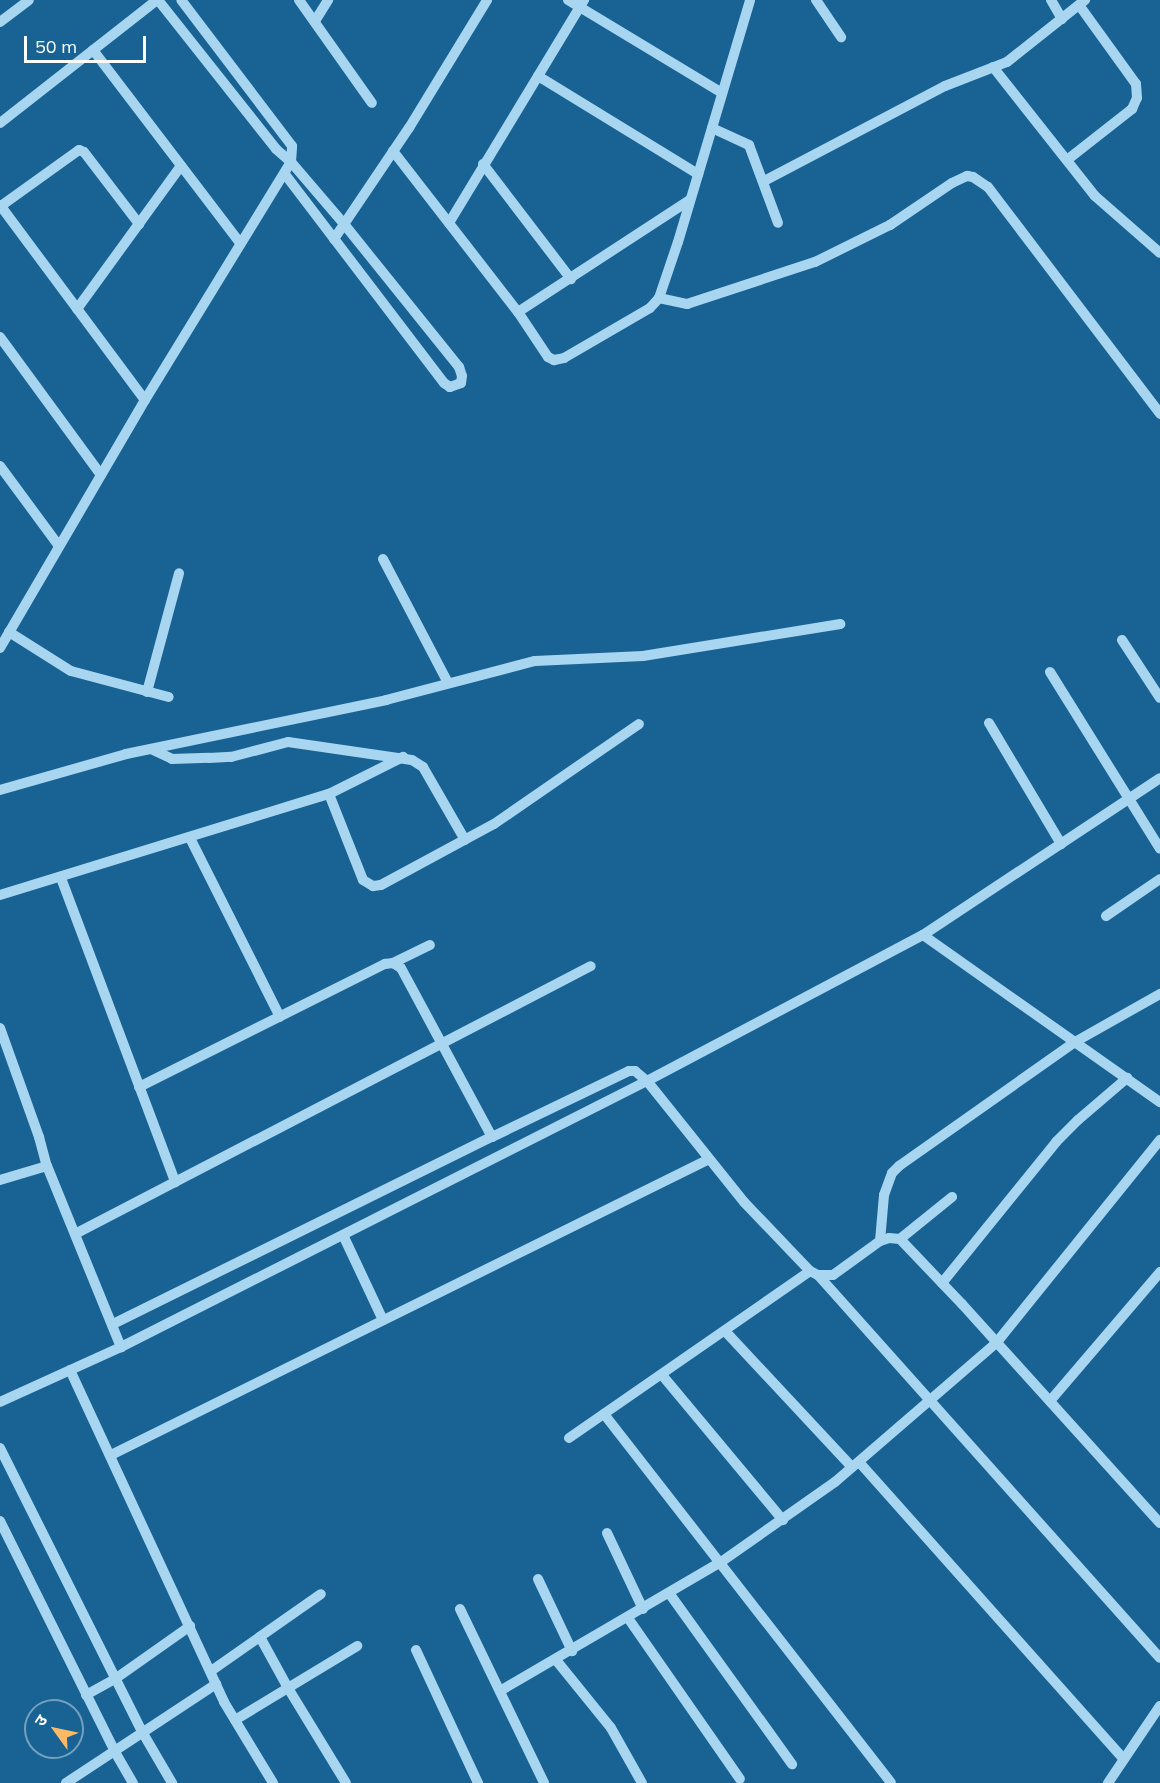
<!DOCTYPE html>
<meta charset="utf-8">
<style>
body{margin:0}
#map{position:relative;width:1160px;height:1783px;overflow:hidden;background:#186394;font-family:Mulish,"Noto Sans Devanagari",sans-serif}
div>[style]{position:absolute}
.minor>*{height:10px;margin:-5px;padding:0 5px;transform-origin:5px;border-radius:5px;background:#a8d5f0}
span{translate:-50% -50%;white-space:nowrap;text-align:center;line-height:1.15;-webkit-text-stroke:6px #186394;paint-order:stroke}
.north{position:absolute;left:24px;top:1699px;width:60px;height:60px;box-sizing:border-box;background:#186394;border:2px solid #74a1bf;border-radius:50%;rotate:303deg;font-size:16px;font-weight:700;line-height:24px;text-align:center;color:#fff}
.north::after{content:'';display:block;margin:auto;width:21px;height:27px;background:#ffba68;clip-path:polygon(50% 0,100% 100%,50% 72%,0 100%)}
.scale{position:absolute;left:24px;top:36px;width:122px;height:27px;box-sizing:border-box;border:3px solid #fff;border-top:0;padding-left:8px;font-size:18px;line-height:21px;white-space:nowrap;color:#fff;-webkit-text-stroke:4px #186394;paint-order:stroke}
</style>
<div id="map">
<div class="minor">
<div style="left:158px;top:0;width:190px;rotate:51.6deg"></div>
<div style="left:276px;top:149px;width:20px;rotate:41deg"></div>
<div style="left:291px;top:162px;width:82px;rotate:49.5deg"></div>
<div style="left:344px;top:224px;width:184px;rotate:51.2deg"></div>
<div style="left:459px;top:367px;width:9px;rotate:72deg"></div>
<div style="left:462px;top:376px;width:7px;rotate:98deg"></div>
<div style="left:461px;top:383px;width:12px;rotate:160deg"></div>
<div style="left:450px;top:387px;width:7px;rotate:-146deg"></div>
<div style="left:444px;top:383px;width:263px;rotate:-127.3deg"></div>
<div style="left:299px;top:0;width:126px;rotate:54.7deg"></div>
<div style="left:568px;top:0;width:180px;rotate:31.1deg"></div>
<div style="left:816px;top:0;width:45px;rotate:56deg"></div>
<div style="left:1051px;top:0;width:22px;rotate:60deg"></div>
<div style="left:315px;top:21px;width:25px;rotate:-58deg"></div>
<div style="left:0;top:22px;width:36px;rotate:-37deg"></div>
<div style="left:93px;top:50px;width:243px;rotate:52.7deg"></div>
<div style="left:993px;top:67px;width:164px;rotate:51.7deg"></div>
<div style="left:1095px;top:196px;width:86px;rotate:41.2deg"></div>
<div style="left:538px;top:76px;width:188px;rotate:31.5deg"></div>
<div style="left:0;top:123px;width:199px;rotate:-38.1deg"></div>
<div style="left:712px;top:128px;width:41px;rotate:24.7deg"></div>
<div style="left:749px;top:145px;width:83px;rotate:69.6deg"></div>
<div style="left:393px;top:151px;width:204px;rotate:52.2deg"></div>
<div style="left:518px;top:312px;width:54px;rotate:56.3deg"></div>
<div style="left:548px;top:357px;width:7px;rotate:27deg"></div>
<div style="left:554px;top:360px;width:10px;rotate:-11deg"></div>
<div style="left:564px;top:358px;width:99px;rotate:-30.2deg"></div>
<div style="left:650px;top:308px;width:13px;rotate:-48deg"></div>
<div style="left:659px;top:298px;width:59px;rotate:-71.3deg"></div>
<div style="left:678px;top:242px;width:252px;rotate:-73.4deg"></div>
<div style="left:1067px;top:160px;width:83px;rotate:-38.1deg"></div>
<div style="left:1132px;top:109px;width:12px;rotate:-66deg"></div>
<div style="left:1137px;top:98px;width:14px;rotate:-94deg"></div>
<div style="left:1136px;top:84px;width:97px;rotate:-125.8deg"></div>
<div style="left:483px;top:164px;width:145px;rotate:52.6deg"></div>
<div style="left:764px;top:181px;width:204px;rotate:-27.7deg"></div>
<div style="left:945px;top:86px;width:66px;rotate:-21.2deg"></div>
<div style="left:1007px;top:62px;width:100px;rotate:-38.5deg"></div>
<div style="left:0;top:205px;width:243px;rotate:53.4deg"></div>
<div style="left:1px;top:206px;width:96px;rotate:-35.7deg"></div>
<div style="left:79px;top:150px;width:5px;rotate:22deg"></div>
<div style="left:84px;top:152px;width:91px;rotate:52.6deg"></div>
<div style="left:449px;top:223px;width:261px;rotate:-58.8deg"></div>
<div style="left:334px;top:239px;width:134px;rotate:-56deg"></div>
<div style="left:409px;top:128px;width:150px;rotate:-58.6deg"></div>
<div style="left:659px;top:298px;width:29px;rotate:12deg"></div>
<div style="left:687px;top:304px;width:135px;rotate:-18.2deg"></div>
<div style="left:815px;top:262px;width:84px;rotate:-26.3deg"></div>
<div style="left:890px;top:225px;width:75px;rotate:-34.1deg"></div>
<div style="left:952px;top:183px;width:17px;rotate:-25deg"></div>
<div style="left:967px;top:176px;width:6px;rotate:9deg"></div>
<div style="left:973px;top:177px;width:18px;rotate:34deg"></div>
<div style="left:988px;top:187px;width:285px;rotate:52.8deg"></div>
<div style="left:77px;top:309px;width:177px;rotate:-54deg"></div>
<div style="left:518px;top:312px;width:205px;rotate:-33.1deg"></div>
<div style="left:0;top:337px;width:171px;rotate:53.8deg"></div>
<div style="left:0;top:466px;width:99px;rotate:53.6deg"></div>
<div style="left:383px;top:559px;width:140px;rotate:62.3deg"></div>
<div style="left:9px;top:632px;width:73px;rotate:32.2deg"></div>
<div style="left:71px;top:671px;width:101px;rotate:14.9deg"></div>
<div style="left:1122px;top:640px;width:69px;rotate:56.8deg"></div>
<div style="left:0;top:648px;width:287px;rotate:-59.7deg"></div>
<div style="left:145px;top:400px;width:279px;rotate:-58.5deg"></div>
<div style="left:291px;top:162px;width:16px;rotate:-86deg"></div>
<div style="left:292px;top:146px;width:183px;rotate:-127.2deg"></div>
<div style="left:1050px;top:672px;width:208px;rotate:58.1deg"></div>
<div style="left:147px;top:692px;width:123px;rotate:-74.9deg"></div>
<div style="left:989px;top:723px;width:141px;rotate:59.2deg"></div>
<div style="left:151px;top:749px;width:23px;rotate:25deg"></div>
<div style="left:172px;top:759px;width:37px;rotate:-2deg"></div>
<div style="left:209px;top:758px;width:22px;rotate:-3deg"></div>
<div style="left:231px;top:757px;width:59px;rotate:-14.7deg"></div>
<div style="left:288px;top:742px;width:125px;rotate:8.3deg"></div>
<div style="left:412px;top:760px;width:13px;rotate:32deg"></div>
<div style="left:423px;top:767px;width:84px;rotate:60.1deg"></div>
<div style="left:0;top:790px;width:131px;rotate:-15.9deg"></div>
<div style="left:126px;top:754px;width:266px;rotate:-11.7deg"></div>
<div style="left:386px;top:700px;width:154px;rotate:-14.7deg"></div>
<div style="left:535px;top:661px;width:108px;rotate:-2.7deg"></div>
<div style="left:643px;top:656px;width:200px;rotate:-9.2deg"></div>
<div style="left:329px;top:794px;width:92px;rotate:68.4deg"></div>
<div style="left:363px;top:880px;width:12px;rotate:31deg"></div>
<div style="left:373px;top:886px;width:8px;rotate:-7deg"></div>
<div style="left:381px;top:885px;width:128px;rotate:-28.4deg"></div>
<div style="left:494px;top:824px;width:176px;rotate:-34.6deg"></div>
<div style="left:190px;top:838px;width:200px;rotate:63.3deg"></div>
<div style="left:61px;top:878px;width:325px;rotate:69.4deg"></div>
<div style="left:0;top:895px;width:344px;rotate:-17.1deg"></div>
<div style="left:329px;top:794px;width:83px;rotate:-26.6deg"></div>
<div style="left:1106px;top:916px;width:65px;rotate:-34.4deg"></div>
<div style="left:923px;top:935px;width:290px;rotate:35.2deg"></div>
<div style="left:393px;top:963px;width:41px;rotate:-25.9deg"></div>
<div style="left:0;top:1028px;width:116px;rotate:70.3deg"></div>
<div style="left:39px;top:1137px;width:30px;rotate:75deg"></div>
<div style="left:47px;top:1166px;width:196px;rotate:67.8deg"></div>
<div style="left:121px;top:1347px;width:133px;rotate:155.6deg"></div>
<div style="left:139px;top:1087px;width:275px;rotate:-26.6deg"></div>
<div style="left:385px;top:964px;width:8px;rotate:-7deg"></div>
<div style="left:393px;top:963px;width:9px;rotate:32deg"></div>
<div style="left:401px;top:968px;width:192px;rotate:61.7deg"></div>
<div style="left:0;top:1180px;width:49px;rotate:-16.6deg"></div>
<div style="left:75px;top:1234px;width:581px;rotate:-27.45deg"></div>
<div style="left:343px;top:1235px;width:94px;rotate:64.8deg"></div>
<div style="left:900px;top:1239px;width:67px;rotate:-38.9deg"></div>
<div style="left:880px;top:1241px;width:46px;rotate:-85deg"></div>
<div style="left:884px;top:1195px;width:23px;rotate:-70deg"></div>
<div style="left:892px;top:1173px;width:10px;rotate:-45deg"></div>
<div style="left:899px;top:1166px;width:215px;rotate:-35.2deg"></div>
<div style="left:1075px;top:1042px;width:98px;rotate:-29.5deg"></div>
<div style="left:818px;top:1275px;width:513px;rotate:48.24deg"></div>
<div style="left:942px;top:1283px;width:181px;rotate:-51deg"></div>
<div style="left:1056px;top:1142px;width:31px;rotate:-45deg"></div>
<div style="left:1078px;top:1120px;width:65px;rotate:-40.6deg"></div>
<div style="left:113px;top:1324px;width:423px;rotate:-26.3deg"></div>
<div style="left:492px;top:1137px;width:152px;rotate:-25.7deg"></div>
<div style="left:629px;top:1071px;width:6px"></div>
<div style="left:635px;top:1071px;width:16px;rotate:40deg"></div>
<div style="left:647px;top:1081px;width:155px;rotate:51.3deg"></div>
<div style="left:744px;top:1202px;width:95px;rotate:46.3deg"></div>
<div style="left:810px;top:1271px;width:9px;rotate:27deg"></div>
<div style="left:818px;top:1275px;width:15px"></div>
<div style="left:833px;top:1275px;width:58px;rotate:-35.9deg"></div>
<div style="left:880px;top:1241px;width:9px;rotate:-18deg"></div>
<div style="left:889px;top:1238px;width:11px;rotate:5deg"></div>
<div style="left:900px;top:1239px;width:90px;rotate:46.4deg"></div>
<div style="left:962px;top:1304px;width:295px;rotate:47.9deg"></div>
<div style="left:725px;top:1331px;width:186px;rotate:47deg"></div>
<div style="left:121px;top:1347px;width:589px;rotate:-26.83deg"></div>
<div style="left:647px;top:1081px;width:312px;rotate:-27.9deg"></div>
<div style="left:923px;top:935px;width:284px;rotate:-33.5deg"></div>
<div style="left:70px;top:1370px;width:366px;rotate:65.1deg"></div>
<div style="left:224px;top:1702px;width:95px;rotate:58.8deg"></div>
<div style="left:662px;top:1375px;width:189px;rotate:50.2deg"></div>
<div style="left:1050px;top:1401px;width:170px;rotate:-49.5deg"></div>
<div style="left:604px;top:1414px;width:467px;rotate:52.1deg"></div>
<div style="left:569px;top:1438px;width:293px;rotate:-34.7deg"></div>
<div style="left:0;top:1448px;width:321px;rotate:63.4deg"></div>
<div style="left:144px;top:1735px;width:56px;rotate:59.7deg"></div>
<div style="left:111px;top:1455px;width:667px;rotate:-26.33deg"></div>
<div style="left:859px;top:1462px;width:398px;rotate:48.3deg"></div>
<div style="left:0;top:1521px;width:258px;rotate:63.5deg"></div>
<div style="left:115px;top:1752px;width:36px;rotate:60deg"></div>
<div style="left:607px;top:1533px;width:84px;rotate:64.7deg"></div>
<div style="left:538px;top:1579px;width:80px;rotate:64.7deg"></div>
<div style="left:669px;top:1593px;width:211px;rotate:54.3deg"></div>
<div style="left:460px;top:1609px;width:193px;rotate:64.2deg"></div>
<div style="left:628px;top:1618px;width:196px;rotate:55.2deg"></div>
<div style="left:260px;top:1637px;width:58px;rotate:61.2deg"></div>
<div style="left:288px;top:1688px;width:111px;rotate:58.6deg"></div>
<div style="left:416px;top:1650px;width:147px;rotate:65deg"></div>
<div style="left:556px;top:1660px;width:87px;rotate:51deg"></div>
<div style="left:611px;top:1728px;width:63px;rotate:60.6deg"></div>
<div style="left:211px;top:1671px;width:134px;rotate:-35deg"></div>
<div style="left:500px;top:1691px;width:256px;rotate:-30.3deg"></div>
<div style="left:721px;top:1562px;width:139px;rotate:-35.1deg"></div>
<div style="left:835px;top:1482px;width:214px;rotate:-40.8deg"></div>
<div style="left:997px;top:1342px;width:260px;rotate:-51.1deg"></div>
<div style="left:86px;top:1695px;width:33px;rotate:-29deg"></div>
<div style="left:115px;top:1679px;width:92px;rotate:-35.2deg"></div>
<div style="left:235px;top:1720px;width:143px;rotate:-31.2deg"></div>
<div style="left:66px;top:1783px;width:180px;rotate:-33.4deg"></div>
<div style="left:1108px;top:1783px;width:93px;rotate:-56deg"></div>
</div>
<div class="north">उ</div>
<div class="scale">50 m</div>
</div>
